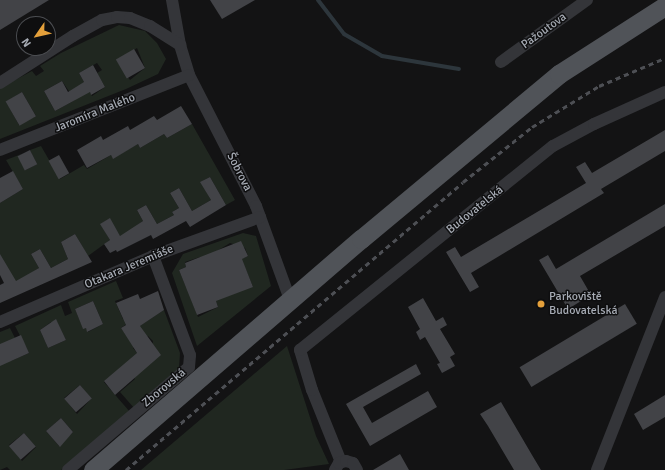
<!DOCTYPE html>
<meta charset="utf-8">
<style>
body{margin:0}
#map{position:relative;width:665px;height:470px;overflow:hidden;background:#131314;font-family:Signika,sans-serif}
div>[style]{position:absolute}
.green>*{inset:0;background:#202720}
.stream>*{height:4px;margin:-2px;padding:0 2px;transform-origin:2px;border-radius:2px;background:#2d363c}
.building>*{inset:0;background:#424347;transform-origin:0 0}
.minor>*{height:12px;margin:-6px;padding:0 6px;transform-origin:6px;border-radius:6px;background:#343539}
.primary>*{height:19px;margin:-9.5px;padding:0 9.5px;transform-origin:9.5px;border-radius:9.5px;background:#505358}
.rail>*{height:3px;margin-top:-1.5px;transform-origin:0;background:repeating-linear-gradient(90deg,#4d4f54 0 5px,transparent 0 9px)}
.dots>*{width:11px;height:11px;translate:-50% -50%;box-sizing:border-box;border:2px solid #0e0e0f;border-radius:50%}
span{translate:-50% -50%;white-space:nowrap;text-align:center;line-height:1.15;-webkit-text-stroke:3px #0e0e0f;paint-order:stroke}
.street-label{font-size:12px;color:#a6abb4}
.poi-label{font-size:12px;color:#a6abb4}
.left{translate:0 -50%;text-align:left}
.north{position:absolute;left:16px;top:16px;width:40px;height:40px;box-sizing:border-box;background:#0e0e0f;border:1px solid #4b4d51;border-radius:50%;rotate:236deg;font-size:11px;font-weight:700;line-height:16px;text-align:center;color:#a6abb4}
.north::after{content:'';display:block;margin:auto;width:14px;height:18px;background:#e4a03b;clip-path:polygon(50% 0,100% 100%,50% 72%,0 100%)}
</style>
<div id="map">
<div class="green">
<div style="clip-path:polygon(evenodd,119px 25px,145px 31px,157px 43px,166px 59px,158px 74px,126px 89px,0 139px,0 88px,32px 71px,36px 76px,44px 71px,40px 66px,61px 53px,119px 25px,137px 48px,145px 68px,130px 80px,117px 61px,137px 48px,119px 25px,97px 63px,102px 70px,97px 73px,105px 87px,92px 96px,79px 73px,97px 63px,119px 25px,62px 81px,75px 100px,55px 111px,44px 91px,62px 81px,119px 25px,22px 92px,36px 116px,19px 125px,6px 102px,22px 92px)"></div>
<div style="clip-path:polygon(192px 124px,235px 200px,226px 205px,210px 177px,201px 182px,211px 200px,192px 211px,179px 188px,170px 193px,179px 208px,172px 212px,174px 215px,157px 224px,146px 205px,137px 210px,143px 221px,136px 226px,137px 228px,121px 238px,109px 219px,101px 224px,110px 240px,88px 256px,75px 234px,61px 242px,68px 259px,51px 268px,40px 249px,31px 254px,39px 268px,17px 283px,0 268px,0 203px,23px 189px,6px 160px,24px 153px,18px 156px,26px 170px,37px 164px,30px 150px,41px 146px,60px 179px,84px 165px,87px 169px,111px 155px,113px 158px,138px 144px,140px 148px,164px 134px,167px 138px)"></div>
<div style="clip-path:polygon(evenodd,243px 233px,256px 236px,271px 286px,197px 346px,172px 273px,183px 254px,243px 233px,230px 243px,245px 248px,248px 256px,223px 266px,217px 251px,230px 243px,243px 233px,200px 257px,208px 279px,186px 287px,179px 270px,186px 267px,185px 262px,200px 257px,243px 233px,246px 270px,253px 287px,225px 278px,246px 270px,243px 233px,212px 291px,218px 307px,198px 317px,191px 299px,212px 291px)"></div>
<div style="clip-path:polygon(evenodd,116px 281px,123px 298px,115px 301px,123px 319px,132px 320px,121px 328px,126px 335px,164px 310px,180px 353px,179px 369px,134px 408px,120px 392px,135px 379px,124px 365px,104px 382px,130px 412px,61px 470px,10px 470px,7px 467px,0 470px,0 332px,10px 328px,15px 338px,11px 361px,29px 353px,15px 326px,61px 305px,65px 316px,72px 313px,68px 302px,116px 281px,93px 301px,103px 324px,88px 332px,86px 328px,83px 328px,75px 309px,93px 301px,116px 281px,51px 322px,52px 324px,57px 322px,66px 340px,48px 348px,40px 330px,51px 322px,116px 281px,148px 336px,153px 341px,148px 366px,133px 348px,148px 336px,116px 281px,80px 385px,91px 399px,77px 414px,64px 398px,80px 385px,116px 281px,61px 418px,73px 432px,59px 446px,46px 431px,61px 418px,116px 281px,24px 433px,36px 447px,22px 461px,9px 445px,24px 433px)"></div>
<div style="clip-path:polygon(287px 346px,316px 436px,329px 464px,284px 470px,141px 470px)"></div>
</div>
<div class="stream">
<div style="left:318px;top:0;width:43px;rotate:52.6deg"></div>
<div style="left:344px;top:34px;width:44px;rotate:30.1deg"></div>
<div style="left:382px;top:56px;width:78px;rotate:9.6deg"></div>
</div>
<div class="building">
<div style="clip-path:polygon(0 0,49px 0,0 30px)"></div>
<div style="clip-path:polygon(210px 0,255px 0,222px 19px)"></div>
<div style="left:134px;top:49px;width:22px;height:21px;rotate:60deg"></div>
<div style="clip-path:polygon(93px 65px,105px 87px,91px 95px,90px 92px,55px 111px,44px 91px,62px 81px,68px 92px,84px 82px,79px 73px)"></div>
<div style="left:22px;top:92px;width:28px;height:19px;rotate:60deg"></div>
<div style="clip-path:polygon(181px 106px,192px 124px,167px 138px,164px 134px,140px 148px,138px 144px,113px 159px,111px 155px,87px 168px,77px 150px,101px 136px,103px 140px,128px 126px,130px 130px,154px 116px,157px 120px)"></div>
<div style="clip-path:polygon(665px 130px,665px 151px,601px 189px,604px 193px,471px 273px,479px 287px,470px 292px,446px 252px,455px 247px,461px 257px,586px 183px,576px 167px,585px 162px,592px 173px)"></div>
<div style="left:30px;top:150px;width:16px;height:14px;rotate:63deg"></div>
<div style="left:59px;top:155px;width:21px;height:12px;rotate:61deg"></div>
<div style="clip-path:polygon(13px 171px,23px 189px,0 203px,0 178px)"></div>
<div style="clip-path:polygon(210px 177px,226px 205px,190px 227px,186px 221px,153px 239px,151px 235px,117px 252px,116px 250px,110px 253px,104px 244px,110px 240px,100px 224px,110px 218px,120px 236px,143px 221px,137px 210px,146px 205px,157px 224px,174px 215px,172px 212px,179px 208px,170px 193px,179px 188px,192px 211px,211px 200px,200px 182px)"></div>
<div style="clip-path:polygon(665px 204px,665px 226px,580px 276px,591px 295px,568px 309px,539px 260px,548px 255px,556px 269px)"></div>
<div style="clip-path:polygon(75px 234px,92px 262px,0 303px,0 285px,4px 283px,0 275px,0 254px,16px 281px,39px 268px,31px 254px,40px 249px,51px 268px,68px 259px,61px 242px)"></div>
<div style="clip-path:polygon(241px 241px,248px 256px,242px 259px,253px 287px,216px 301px,218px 307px,197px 315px,179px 270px,186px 267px,185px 263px)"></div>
<div style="clip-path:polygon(158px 291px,164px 310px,140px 326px,161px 355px,115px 395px,104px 381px,137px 353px,121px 328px,126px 325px,116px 303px,138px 294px,140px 299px)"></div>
<div style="clip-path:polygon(423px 298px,436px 321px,443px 317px,447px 325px,440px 329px,455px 354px,450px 357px,455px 366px,442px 373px,437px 364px,440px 363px,425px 337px,420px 340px,416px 332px,420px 329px,408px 307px)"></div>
<div style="clip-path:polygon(93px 301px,103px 324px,87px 332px,86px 328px,83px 329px,75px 309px)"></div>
<div style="left:625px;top:304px;width:23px;height:123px;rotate:59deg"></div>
<div style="clip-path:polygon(56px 319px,66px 340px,48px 348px,40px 330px)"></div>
<div style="clip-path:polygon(21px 335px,29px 353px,0 366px,0 344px)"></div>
<div style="clip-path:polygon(416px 364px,421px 374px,363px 407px,372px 423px,428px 391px,437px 407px,370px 446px,346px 404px)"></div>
<div style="left:80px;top:385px;width:18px;height:21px;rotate:49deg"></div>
<div style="clip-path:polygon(665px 395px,665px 417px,643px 430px,634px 414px)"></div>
<div style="clip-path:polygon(501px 402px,532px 455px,541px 470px,514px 470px,488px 426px,480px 414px)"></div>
<div style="clip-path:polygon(61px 418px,73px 432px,60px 447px,46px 431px)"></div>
<div style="left:24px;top:433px;width:18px;height:20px;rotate:49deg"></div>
<div style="clip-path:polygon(400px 454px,409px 470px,373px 470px)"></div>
</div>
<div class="minor">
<div style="left:172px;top:0;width:46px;rotate:79.9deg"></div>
<div style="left:180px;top:45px;width:31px;rotate:73deg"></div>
<div style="left:189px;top:75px;width:147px;rotate:62.9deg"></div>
<div style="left:256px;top:206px;width:102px;rotate:70deg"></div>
<div style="left:501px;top:62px;width:106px;rotate:-35.8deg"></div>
<div style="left:0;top:83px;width:87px;rotate:-32.8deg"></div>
<div style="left:73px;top:36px;width:33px;rotate:-29deg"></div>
<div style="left:102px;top:20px;width:15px;rotate:-11deg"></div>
<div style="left:117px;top:17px;width:13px;rotate:4deg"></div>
<div style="left:130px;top:18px;width:22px;rotate:22deg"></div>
<div style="left:150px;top:26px;width:36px;rotate:32deg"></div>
<div style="left:0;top:150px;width:203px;rotate:-21.6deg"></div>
<div style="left:0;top:322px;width:167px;rotate:-23.3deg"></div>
<div style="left:153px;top:256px;width:114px;rotate:-20deg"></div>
<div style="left:341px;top:462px;width:78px;rotate:-111.9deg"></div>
<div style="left:312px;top:390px;width:42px;rotate:-106.7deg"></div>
<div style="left:300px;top:350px;width:325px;rotate:-38.9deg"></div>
<div style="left:553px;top:146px;width:47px;rotate:-28.2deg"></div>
<div style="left:594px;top:124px;width:78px;rotate:-24.3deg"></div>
<div style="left:68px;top:470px;width:159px;rotate:-40.4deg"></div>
<div style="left:189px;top:367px;width:12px;rotate:-85deg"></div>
<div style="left:190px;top:355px;width:106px;rotate:-110.5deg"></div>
<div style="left:335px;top:470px;width:8px;rotate:-60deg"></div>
<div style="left:339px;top:463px;width:7px;rotate:-16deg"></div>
<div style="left:346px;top:461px;width:7px;rotate:16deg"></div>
<div style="left:353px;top:463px;width:8px;rotate:60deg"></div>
<div style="left:597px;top:470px;width:186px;rotate:-68.5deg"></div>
</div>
<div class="primary">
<div style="left:93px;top:470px;width:354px;rotate:-40.8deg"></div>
<div style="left:361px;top:239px;width:258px;rotate:-39.8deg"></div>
<div style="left:559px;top:74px;width:126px;rotate:-32.7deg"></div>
</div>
<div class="rail">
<div style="left:126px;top:470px;width:443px;rotate:-40.5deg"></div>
<div style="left:463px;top:182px;width:88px;rotate:-38.6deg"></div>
<div style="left:532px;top:127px;width:79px;rotate:-31.5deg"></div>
<div style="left:599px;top:86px;width:72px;rotate:-23deg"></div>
</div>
<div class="dots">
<div style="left:541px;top:304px;background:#e4a03b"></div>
</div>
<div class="street-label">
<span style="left:544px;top:31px;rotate:-36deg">Pažoutova</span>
<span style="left:95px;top:113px;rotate:-22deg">Jaromíra Malého</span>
<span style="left:239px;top:172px;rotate:63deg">Šobrova</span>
<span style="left:475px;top:210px;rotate:-39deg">Budovatelská</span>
<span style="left:129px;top:267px;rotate:-23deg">Otakara Jeremiáše</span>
<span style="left:164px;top:388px;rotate:-40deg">Zborovská</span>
</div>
<div class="poi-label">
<span class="left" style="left:549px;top:304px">Parkoviště<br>Budovatelská</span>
</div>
<div class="north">N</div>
</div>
